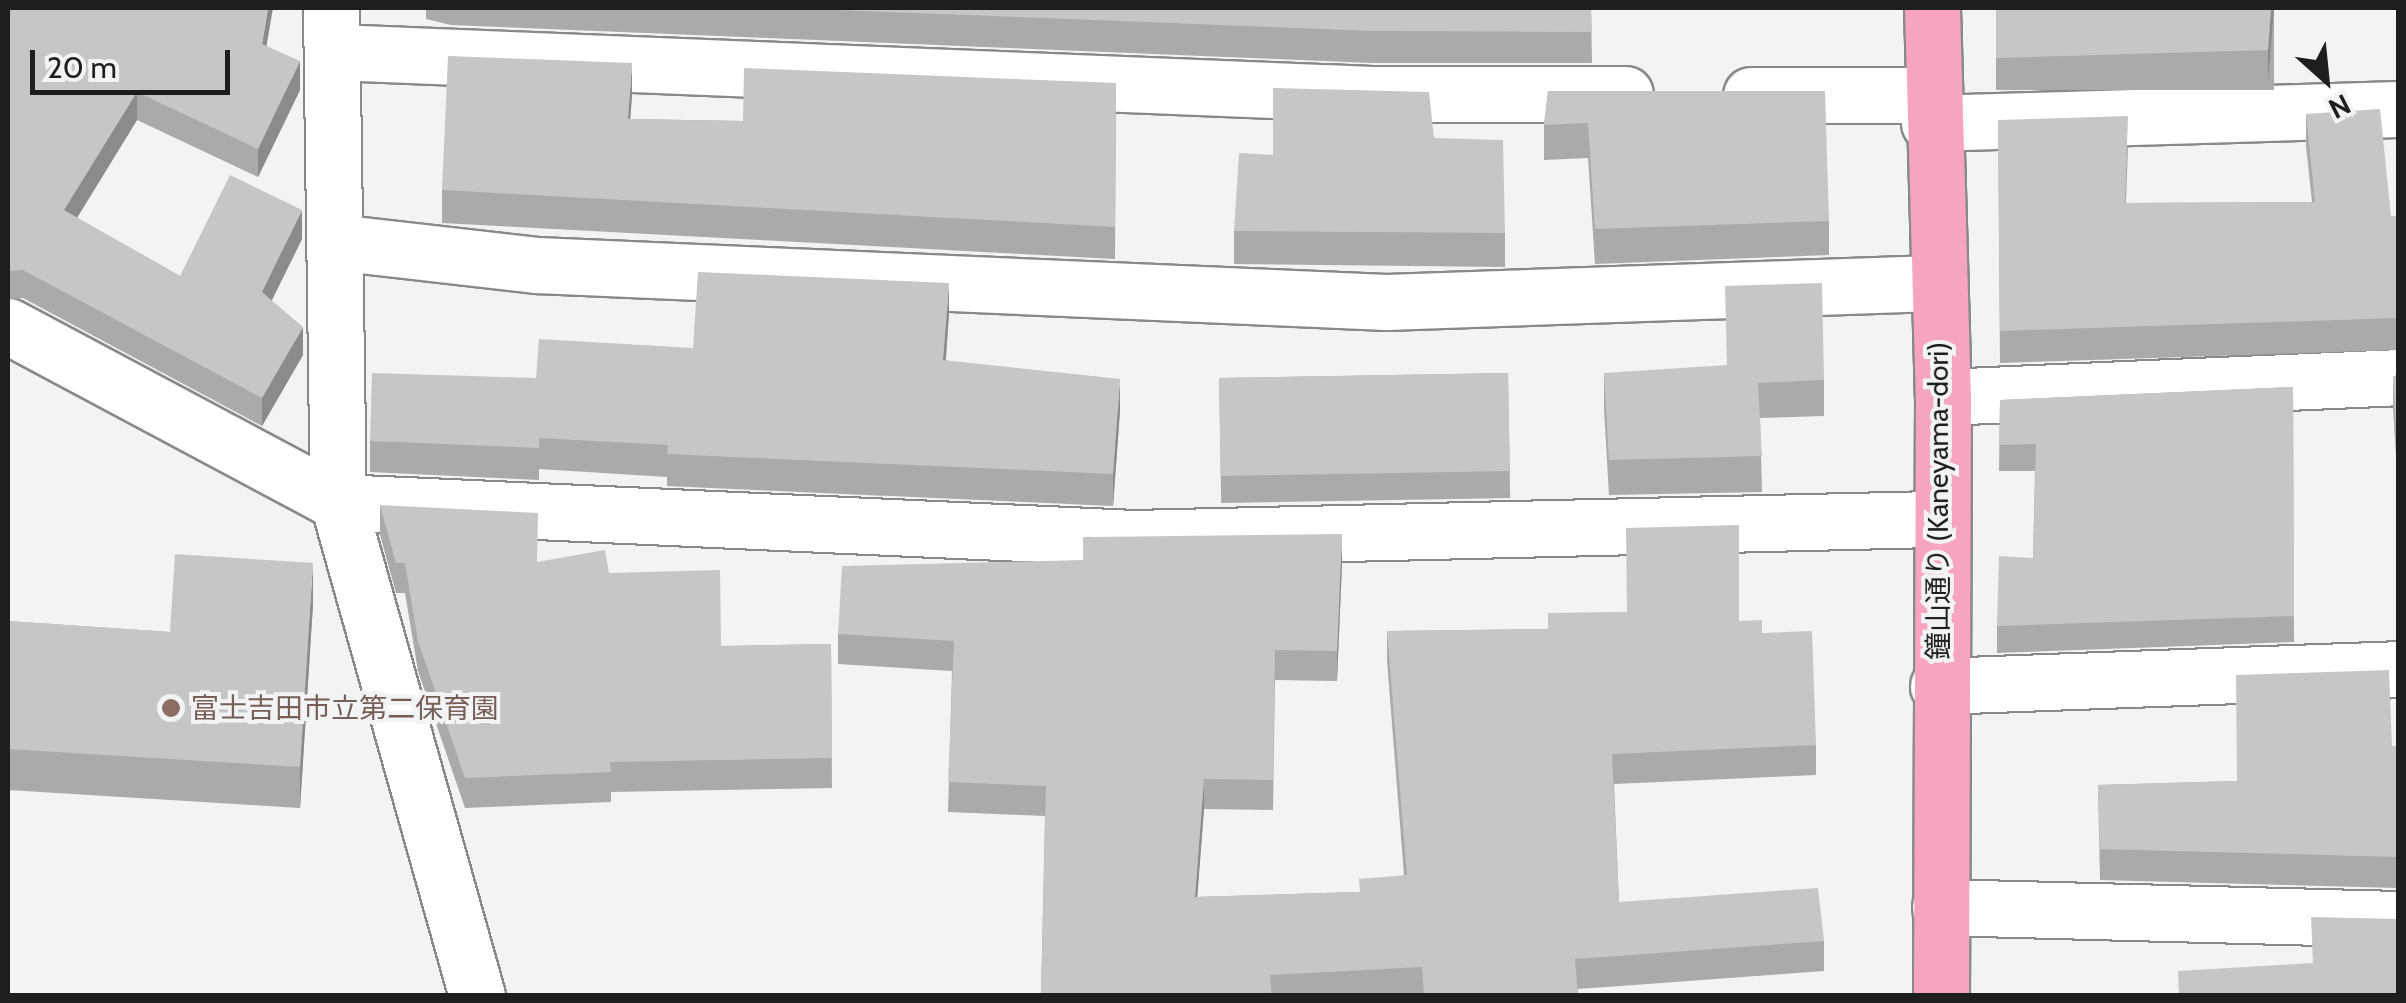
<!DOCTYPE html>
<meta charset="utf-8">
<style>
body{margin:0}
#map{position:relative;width:2406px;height:1003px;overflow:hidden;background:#f2f3f5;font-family:Cabin,"Noto Sans JP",sans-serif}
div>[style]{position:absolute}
.roads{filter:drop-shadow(2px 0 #88898b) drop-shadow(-2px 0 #88898b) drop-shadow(0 2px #88898b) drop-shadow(0 -2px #88898b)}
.minor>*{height:55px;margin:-27.5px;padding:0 27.5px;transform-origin:27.5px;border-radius:27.5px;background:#fff}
.major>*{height:55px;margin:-27.5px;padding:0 27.5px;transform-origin:27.5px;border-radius:27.5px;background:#f7a5be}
.wall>*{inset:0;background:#a9aaac;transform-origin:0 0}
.shaded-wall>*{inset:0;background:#8a8b8c}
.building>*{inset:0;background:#c5c6c8;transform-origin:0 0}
.dots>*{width:28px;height:28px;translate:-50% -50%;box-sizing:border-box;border:5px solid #f2f3f5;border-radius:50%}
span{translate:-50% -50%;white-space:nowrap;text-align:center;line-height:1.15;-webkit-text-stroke:8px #f2f3f5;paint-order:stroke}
.street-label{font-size:28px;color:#1d1e1e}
.education-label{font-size:28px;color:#785e54}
.left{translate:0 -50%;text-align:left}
.frame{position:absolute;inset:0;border:10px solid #1d1e1e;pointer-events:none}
.north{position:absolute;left:2276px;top:30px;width:100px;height:100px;-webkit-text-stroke:8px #f2f3f5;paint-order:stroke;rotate:153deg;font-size:28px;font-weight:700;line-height:40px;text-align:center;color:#1d1e1e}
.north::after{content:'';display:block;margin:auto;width:35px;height:45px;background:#1d1e1e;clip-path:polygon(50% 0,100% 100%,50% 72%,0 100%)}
.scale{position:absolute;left:30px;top:50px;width:200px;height:45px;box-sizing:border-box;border:5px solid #1d1e1e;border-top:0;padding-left:12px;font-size:30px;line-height:35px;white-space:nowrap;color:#1d1e1e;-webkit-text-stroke:8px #f2f3f5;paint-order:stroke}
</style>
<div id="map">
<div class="roads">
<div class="minor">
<div style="left:331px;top:8px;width:494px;rotate:89.2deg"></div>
<div style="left:338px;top:502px;width:513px;rotate:74.28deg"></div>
<div style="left:335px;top:52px;width:1037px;rotate:2.32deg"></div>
<div style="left:1371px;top:94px;width:254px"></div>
<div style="left:1751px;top:95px;width:182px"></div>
<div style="left:1929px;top:123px;width:469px;rotate:-1.7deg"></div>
<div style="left:335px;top:242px;width:203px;rotate:6.5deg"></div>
<div style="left:537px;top:265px;width:850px;rotate:2.5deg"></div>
<div style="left:1386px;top:302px;width:548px;rotate:-1.99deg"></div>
<div style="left:8px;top:326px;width:374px;rotate:28.1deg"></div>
<div style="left:338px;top:502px;width:796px;rotate:2.59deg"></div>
<div style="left:1133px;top:538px;width:803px;rotate:-1.36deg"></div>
<div style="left:1943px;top:397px;width:455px;rotate:-2.5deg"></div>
<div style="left:1938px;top:686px;width:460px;rotate:-2.1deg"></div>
<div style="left:1940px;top:907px;width:458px;rotate:1.5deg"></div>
</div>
<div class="major">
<div style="left:1932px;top:8px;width:389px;rotate:88.4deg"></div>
<div style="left:1943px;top:397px;width:599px;rotate:90.19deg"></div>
</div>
</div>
<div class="wall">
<div style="clip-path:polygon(8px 8px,266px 46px,300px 90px,258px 177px,137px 120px,77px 218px,180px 276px,302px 239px,272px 300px,303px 355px,262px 426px,23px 298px,8px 299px)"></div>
<div style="clip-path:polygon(426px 8px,1591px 8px,1592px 63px,1372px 63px,451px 25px,426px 19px)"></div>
<div style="left:1996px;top:8px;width:278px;height:82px"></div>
<div style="clip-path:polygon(1116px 83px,1115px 259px,442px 223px,442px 190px,632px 95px,630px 119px,743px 121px)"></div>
<div style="clip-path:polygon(1548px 91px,1829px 221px,1829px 255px,1595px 264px,1588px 158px,1544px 160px,1544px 125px)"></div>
<div style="clip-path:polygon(2306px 114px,2391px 216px,2398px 216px,2398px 350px,2000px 363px,1998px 120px,2128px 148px,2126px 203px,2312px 202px,2306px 146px)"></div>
<div style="clip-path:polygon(1434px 138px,1505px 233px,1505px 267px,1234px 264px,1234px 231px,1273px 155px)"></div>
<div style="clip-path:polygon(949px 314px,946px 360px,1120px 411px,1113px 506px,667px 486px,667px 477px,539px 469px,539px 480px,370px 472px,370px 441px,536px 378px,693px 348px)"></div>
<div style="left:1508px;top:373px;width:125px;height:289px;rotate:89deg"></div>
<div style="clip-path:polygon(1604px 373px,1824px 380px,1824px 416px,1760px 418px,1762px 492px,1609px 495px,1604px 409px)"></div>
<div style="clip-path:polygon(2398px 374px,2398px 490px,2393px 408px,2393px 377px)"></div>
<div style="clip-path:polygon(2293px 387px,2294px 642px,1997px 653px,1997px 626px,2033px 558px,2035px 471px,1999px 471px,2000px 400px)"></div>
<div style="clip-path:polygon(380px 505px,538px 562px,609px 573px,721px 646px,831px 644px,832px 788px,611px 792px,611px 802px,465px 808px,418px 671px,405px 593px,396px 593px,380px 535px)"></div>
<div style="clip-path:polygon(1342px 564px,1337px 681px,1275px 680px,1273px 810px,1204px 809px,1197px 897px,1359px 892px,1404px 875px,1387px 661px,1387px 631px,1548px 629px,1739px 621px,1762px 633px,1816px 745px,1816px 775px,1614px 784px,1619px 902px,1824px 941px,1824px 971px,1578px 989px,1578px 996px,1041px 996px,1045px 816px,948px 812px,952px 671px,838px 664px,838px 634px)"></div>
<div style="clip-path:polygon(313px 604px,300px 808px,8px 790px,8px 621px,170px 632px)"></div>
<div style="clip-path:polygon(2392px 746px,2398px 746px,2398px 888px,2100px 880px,2098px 785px,2236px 781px)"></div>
</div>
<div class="shaded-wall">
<div style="clip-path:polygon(268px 8px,273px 8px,262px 72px,262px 44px)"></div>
<div style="clip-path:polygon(2271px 8px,2274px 8px,2268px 82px,2268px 50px)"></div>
<div style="clip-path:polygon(300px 61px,300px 90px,258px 177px,258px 149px)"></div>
<div style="clip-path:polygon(632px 63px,632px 95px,628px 151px,628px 119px)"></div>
<div style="clip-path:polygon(137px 92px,137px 120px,64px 239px,64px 210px)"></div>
<div style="clip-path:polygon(302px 210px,302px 239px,262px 320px,262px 292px)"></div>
<div style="clip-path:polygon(949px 283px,949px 314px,943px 392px,943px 360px)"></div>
<div style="clip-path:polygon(303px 327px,303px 355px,262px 426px,262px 398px)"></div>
<div style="clip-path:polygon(1120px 379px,1120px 411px,1113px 506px,1113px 474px)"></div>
<div style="clip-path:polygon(1342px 534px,1342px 564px,1337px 681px,1337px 651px)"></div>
<div style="clip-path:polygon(313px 563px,313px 604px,300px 808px,300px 767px)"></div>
<div style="clip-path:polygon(1204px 779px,1204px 809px,1195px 927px,1195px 897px)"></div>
</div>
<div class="building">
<div style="clip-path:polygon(8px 8px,268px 8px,262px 44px,300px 61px,258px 149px,137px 92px,64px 210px,180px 276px,230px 175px,302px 210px,262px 292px,303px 327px,262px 398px,23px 270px,8px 271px)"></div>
<div style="clip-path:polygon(788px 8px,1591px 8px,1592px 32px,1372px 31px)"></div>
<div style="clip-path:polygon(1996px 8px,2271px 8px,2268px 50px,1996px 58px)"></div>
<div style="clip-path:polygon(448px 56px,632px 63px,628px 119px,743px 121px,744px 68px,1116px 83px,1115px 227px,442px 190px)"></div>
<div style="clip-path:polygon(1273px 88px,1429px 92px,1434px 138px,1503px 140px,1505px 233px,1234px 231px,1239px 153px,1273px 155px)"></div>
<div style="clip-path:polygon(1548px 91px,1825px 91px,1829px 221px,1595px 229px,1588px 123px,1544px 125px)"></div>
<div style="clip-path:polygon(2380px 109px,2391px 216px,2398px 216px,2398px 318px,2000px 331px,1998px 120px,2128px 116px,2125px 203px,2315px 202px,2306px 114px)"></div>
<div style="clip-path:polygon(698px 272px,949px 283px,943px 360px,1120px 379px,1113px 474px,667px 454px,668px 445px,539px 438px,539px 448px,370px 441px,372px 373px,536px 378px,539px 339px,693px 348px)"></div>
<div style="clip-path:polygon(1822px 283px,1824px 380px,1758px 383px,1762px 456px,1609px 460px,1604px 373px,1727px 365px,1725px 286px)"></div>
<div style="left:1508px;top:373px;width:98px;height:289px;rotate:89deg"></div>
<div style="clip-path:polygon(2398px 374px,2398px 458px,2393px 377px)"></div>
<div style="clip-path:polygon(2293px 387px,2294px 616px,1997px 626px,1999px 556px,2033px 558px,2036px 444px,1999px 445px,2000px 400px)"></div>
<div style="clip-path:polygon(380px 505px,538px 513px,537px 562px,605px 550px,609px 573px,720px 570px,721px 646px,831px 644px,832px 758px,610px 762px,611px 772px,465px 778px,418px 641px,405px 563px,396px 563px)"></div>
<div style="clip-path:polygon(1739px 525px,1739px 621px,1762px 620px,1762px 633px,1812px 631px,1816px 745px,1612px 754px,1619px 902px,1818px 888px,1824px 941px,1575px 959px,1578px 996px,1424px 996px,1422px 967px,1270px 975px,1272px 996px,1041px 996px,1046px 786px,948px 782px,954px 641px,838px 634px,842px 566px,1083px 560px,1083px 537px,1342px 534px,1337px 651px,1275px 650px,1273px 780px,1204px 779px,1195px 897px,1360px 892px,1359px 879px,1407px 875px,1387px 631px,1548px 629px,1548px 613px,1627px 612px,1626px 528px)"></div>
<div style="clip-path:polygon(175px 554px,313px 563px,300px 767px,8px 749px,8px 621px,170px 632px)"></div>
<div style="clip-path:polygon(2389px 670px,2392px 746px,2398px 746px,2398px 857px,2100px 849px,2098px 785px,2237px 781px,2236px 675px)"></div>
<div style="clip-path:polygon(2311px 917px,2398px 919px,2398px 996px,2179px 996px,2178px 971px,2313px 963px)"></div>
</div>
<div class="dots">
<div style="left:171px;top:708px;background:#8d6e63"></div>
</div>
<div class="street-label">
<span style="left:1938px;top:501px;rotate:-90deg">鐘山通り (Kaneyama-dori)</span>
</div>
<div class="education-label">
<span class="left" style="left:191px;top:708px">富士吉田市立第二保育園</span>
</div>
<div class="frame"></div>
<div class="north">N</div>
<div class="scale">20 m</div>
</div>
